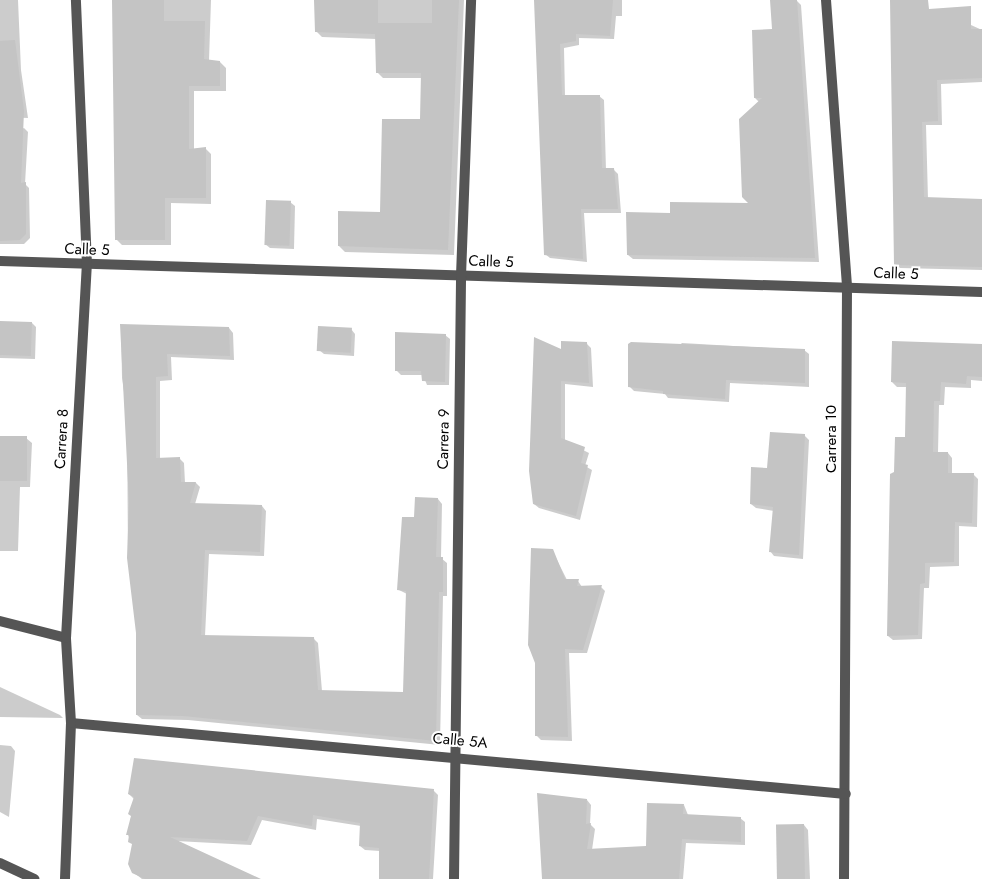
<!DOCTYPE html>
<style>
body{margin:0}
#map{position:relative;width:982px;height:879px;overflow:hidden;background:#fff;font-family:Jost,sans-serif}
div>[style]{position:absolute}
.shadow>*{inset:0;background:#0003}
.building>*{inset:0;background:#c4c4c4;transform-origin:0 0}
.minor>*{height:10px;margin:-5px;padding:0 5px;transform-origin:5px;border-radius:5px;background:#555}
span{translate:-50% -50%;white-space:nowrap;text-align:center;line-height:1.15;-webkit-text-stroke:4px #fff;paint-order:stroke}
.street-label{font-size:15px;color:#000}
</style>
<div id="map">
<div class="shadow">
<div style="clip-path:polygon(0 0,18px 0,21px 70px,28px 118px,0 117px)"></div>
<div style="clip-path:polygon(113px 0,211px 0,209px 61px,220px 62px,226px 68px,226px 91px,194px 91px,194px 149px,205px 148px,211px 154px,211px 204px,171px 203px,171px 245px,122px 245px,116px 239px)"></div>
<div style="clip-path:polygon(315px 0,464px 0,454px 255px,345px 252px,339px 246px,381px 214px,422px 121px,423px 78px,383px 78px,377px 72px,376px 39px,322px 37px,316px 31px)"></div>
<div style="clip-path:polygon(535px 0,622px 0,622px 16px,616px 16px,614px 39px,579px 38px,579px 45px,564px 48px,565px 96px,599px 96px,604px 100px,606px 170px,614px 170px,618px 174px,621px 213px,584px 213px,587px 262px,550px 258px,545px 254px)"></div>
<div style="clip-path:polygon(797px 1px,801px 5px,819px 262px,633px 259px,628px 255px,672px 214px,751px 204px,759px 102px,755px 98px,773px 30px)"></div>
<div style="clip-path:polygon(892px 21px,971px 25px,982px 30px,982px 82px,941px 84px,942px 125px,926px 125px,928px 199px,982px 201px,982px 270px,900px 268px,896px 264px)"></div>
<div style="clip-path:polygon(24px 128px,28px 132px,25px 184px,29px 188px,30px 238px,24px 244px,0 244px,0 137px)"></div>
<div style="clip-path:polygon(290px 202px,295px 206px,294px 249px,270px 248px,265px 244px)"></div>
<div style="clip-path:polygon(0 322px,32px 323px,36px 327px,35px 359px,0 358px)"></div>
<div style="clip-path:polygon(121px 325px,229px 328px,233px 333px,234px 360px,171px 357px,172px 380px,160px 381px,160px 459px,180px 459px,184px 463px,185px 483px,196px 483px,200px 487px,195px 504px,262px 506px,266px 511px,264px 556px,209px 554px,205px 636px,314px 639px,318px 643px,322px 691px,404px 693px,407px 594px,399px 590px,415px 518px,438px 499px,442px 504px,441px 558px,447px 563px,447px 596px,443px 596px,440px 745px,188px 720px,142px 719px,137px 715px,137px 633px,128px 558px,127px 413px,122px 378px)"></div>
<div style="clip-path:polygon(351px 329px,355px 334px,354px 356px,324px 354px,319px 350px)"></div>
<div style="clip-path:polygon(445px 335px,450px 339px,449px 385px,427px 385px,423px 375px,401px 375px,397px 371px)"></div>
<div style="clip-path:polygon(586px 343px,591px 348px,593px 387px,565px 384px,565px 441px,589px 453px,585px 466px,592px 470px,580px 520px,539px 508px,534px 504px,562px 351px)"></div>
<div style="clip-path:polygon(682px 343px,804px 350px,809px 354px,809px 387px,730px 383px,729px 402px,668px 398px,665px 394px,634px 391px,630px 387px)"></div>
<div style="clip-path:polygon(982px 346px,982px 381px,971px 380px,971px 388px,945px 387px,944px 405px,939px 405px,938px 453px,948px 453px,952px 458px,952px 474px,973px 474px,978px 479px,977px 527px,959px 526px,959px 566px,930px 567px,929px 588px,924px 588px,922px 639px,893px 640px,888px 636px,895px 473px,906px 439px,907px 387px,897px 387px,892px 382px)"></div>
<div style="clip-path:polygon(804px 435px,809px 440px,803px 559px,774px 556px,770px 551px,774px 511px,756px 508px,751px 504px,768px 470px)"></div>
<div style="clip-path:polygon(0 437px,26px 438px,32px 443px,30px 487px,20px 487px,18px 551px,0 551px)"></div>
<div style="clip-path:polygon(552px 550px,567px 580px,578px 581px,582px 587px,601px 587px,605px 591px,587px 653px,569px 653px,572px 741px,541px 740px,536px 735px)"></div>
<div style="clip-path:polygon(0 687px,60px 715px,63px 718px,0 717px)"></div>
<div style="clip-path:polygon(0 745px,11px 746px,15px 751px,9px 817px,0 812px)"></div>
<div style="clip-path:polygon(434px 791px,438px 795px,433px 879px,380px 879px,380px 851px,365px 850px,360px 846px,361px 826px,317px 819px,316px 830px,262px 820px,251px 845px,176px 841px,258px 879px,142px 879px,133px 872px,133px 846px,128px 835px,134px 799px,129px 794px)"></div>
<div style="clip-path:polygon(587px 800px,591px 805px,590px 824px,595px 829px,592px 850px,647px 847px,684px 805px,688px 815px,740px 818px,745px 822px,745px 845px,686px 843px,683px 879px,542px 879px,543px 848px)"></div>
<div style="clip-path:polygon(804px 825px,808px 830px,810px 879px,778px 879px)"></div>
</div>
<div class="building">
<div style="clip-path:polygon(112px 0,164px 0,164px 21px,205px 21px,204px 59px,220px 61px,220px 86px,189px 86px,189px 149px,206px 147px,206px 198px,165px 198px,165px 240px,115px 240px)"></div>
<div style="clip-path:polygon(314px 0,378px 0,378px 23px,432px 23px,432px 0,459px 0,448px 250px,338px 246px,338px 211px,380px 212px,382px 119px,420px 119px,421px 73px,376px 73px,375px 34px,315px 32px)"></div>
<div style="clip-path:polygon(534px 0,613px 0,610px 36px,576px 34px,576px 41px,560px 44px,562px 95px,600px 95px,602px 168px,614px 168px,618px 209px,581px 209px,583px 259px,544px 255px)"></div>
<div style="clip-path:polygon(770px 0,797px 0,815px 258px,627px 255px,626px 212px,670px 213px,670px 202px,748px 203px,742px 197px,739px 119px,762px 98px,754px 98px,752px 30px,772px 29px)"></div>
<div style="clip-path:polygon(890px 0,928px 0,929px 9px,971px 6px,971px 29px,982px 29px,982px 78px,937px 80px,938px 121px,922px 122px,924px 197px,982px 199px,982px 267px,894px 265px)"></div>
<div style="clip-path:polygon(15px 40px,24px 111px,21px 183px,26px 182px,26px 234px,20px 240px,0 241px,0 41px)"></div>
<div style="left:266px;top:200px;width:25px;height:45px;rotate:2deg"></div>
<div style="left:0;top:321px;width:32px;height:34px;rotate:2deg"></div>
<div style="clip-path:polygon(120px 324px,229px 327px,230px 356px,167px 354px,168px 376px,156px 377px,156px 458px,180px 457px,181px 482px,196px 482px,190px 503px,262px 505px,260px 552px,205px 550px,201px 635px,314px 637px,318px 690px,403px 692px,406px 591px,397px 590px,402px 517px,414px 517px,415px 497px,438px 498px,436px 557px,443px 557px,443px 592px,439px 592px,436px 741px,183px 716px,136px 715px,136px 633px,127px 558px,129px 503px)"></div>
<div style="left:318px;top:326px;width:34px;height:25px;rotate:3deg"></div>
<div style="clip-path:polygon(395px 332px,446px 334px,445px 382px,422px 381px,421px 371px,395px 371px)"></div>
<div style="clip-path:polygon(534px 337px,561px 349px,561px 341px,587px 342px,589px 383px,561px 381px,561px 438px,585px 447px,581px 463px,588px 465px,576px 516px,533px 504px,529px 471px)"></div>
<div style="clip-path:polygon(892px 341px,982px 344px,982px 377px,967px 376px,966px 384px,941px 382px,940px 401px,934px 401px,933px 452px,948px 452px,948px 473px,974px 473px,972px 523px,955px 522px,954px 562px,925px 563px,925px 583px,920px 584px,918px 635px,887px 636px,890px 474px,894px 472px,895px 437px,905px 437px,906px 383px,891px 382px)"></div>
<div style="clip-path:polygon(631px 342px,805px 349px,805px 383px,726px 380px,725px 399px,663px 394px,663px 391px,628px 387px,628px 344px)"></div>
<div style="clip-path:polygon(770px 432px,805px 434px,799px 555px,769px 552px,773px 507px,750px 504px,751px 467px,767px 468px)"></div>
<div style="left:0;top:436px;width:27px;height:45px"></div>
<div style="clip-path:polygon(531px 548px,553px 549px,565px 579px,579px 579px,577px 586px,602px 585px,583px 650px,565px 649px,568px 737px,535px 736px,535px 663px,528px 645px)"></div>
<div style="clip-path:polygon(134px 758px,434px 789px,429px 879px,379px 879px,379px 848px,359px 846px,360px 823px,313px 815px,312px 826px,258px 816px,247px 841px,170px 837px,261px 879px,145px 879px,132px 873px,128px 864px,132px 844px,128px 842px,129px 835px,126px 835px,131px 816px,128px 814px,134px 797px,128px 794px)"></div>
<div style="clip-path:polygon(537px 793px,587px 799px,586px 824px,591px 823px,587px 849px,646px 846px,647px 803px,684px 804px,683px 814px,741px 817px,741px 842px,682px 839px,679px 879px,542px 879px)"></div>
<div style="left:804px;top:824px;width:55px;height:28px;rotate:89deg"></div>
</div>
<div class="minor">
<div style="left:826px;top:0;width:288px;rotate:85.8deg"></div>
<div style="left:847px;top:287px;width:592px;rotate:90.29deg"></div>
<div style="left:0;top:261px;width:982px;rotate:1.81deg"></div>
<div style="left:0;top:621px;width:68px;rotate:14.4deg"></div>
<div style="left:71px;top:723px;width:778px;rotate:5.23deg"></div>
<div style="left:0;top:863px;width:38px;rotate:25deg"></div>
<div style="left:65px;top:879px;width:156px;rotate:-87.8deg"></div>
<div style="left:71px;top:723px;width:85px;rotate:-93.4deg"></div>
<div style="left:66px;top:638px;width:374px;rotate:-86.8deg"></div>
<div style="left:87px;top:265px;width:265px;rotate:-92.4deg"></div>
<div style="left:454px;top:879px;width:603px;rotate:-89.33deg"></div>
<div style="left:461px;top:276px;width:276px;rotate:-87.9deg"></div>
</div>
<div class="street-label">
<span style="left:87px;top:250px;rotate:2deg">Calle 5</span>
<span style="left:491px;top:262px;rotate:2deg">Calle 5</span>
<span style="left:896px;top:274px;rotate:2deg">Calle 5</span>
<span style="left:62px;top:439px;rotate:-87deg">Carrera 8</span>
<span style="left:444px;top:439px;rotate:-89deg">Carrera 9</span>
<span style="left:832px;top:439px;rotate:-90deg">Carrera 10</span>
<span style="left:460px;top:741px;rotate:5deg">Calle 5A</span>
</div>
</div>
